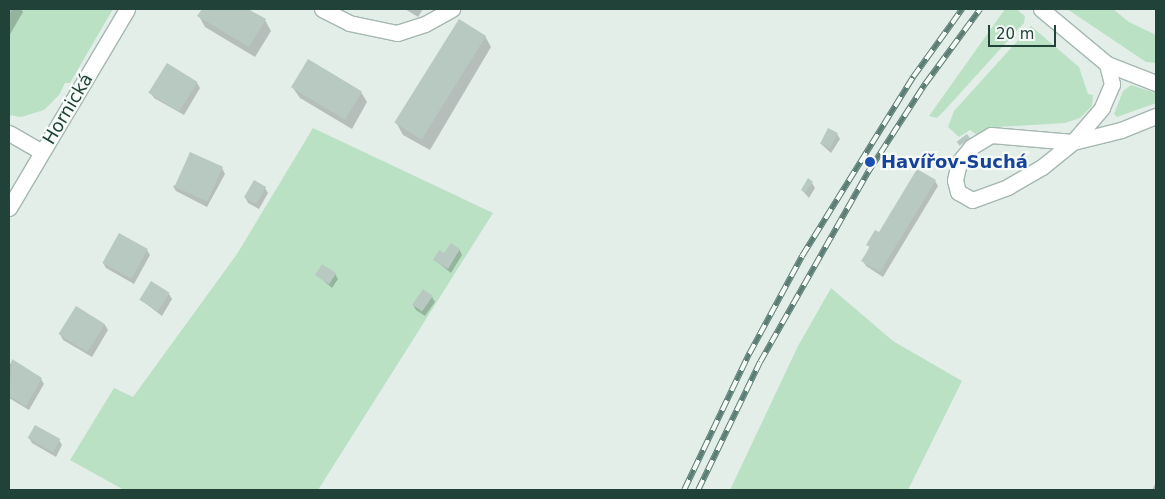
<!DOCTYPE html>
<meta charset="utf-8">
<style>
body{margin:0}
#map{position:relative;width:1165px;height:499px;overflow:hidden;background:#e3eee9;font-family:"DejaVu Sans",sans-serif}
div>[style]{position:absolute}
.green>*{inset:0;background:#bbe1c5}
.shadow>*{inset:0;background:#0003}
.building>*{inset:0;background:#b8c9c2;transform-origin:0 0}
.roads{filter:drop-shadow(1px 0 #a5b7b1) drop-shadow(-1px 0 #a5b7b1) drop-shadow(0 1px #a5b7b1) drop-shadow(0 -1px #a5b7b1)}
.minor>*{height:15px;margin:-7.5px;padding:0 7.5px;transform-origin:7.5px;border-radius:7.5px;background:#fff}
.rail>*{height:5.5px;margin-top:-2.75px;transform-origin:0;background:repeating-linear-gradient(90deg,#f5faf7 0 11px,#5c7d74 0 22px);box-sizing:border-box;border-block:1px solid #5c7d74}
.dots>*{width:14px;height:14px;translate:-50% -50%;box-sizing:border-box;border:2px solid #f5faf7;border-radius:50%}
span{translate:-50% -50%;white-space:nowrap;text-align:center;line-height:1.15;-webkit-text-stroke:4.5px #f5faf7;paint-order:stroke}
.street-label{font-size:18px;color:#214239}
.transit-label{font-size:18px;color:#164399;font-weight:700}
.left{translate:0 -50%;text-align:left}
.frame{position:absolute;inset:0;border:10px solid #214239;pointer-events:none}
.scale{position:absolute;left:988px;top:25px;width:68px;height:22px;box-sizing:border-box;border:2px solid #214239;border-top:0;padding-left:6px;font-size:15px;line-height:18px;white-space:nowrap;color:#214239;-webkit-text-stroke:4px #f5faf7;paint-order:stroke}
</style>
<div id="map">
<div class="green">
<div style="clip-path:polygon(12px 9px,113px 9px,70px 83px,65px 83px,59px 95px,44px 110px,21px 117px,9px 115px,9px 15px)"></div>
<div style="clip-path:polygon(1005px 9px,1016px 9px,1025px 16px,1024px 23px,944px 111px,937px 118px,929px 116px)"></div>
<div style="clip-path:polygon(1067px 9px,1113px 9px,1129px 22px,1156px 35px,1156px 63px,1146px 62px)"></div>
<div style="clip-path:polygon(1031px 26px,1079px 67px,1088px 94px,1093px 95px,1092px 106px,1080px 118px,1065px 123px,997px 127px,977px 135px,970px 130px,959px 137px,948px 127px,954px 111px)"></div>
<div style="clip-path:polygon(1131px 85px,1156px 93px,1156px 103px,1117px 117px,1114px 114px,1123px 91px)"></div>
<div style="clip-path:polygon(313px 128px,493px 213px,318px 490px,124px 490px,70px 460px,114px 388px,133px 397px,237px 254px)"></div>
<div style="clip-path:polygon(831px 288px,893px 341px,962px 381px,908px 490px,730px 490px,798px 346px)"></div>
</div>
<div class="shadow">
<div style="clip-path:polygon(9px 9px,21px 9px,23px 12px,9px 36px)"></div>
<div style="clip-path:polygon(203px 9px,246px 9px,265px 20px,271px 31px,255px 57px,205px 27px,199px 16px)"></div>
<div style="clip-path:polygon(405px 9px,423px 9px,418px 17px)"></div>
<div style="clip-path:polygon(485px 36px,491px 47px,430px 150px,403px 135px,397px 124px)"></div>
<div style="clip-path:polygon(197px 83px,200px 88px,184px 115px,154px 98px,151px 93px)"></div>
<div style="clip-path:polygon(293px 88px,361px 92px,367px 102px,352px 129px,300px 98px)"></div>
<div style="clip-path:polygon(837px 134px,840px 139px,831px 153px,820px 143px)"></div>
<div style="clip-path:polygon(222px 168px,225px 174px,207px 207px,176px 191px,173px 186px)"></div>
<div style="clip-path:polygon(935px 181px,938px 186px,883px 277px,866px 266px,863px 261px,876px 232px,879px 234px)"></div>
<div style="clip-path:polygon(812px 183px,815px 188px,809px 198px,802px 190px)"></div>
<div style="clip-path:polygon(265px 188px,268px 193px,259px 209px,248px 203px,245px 197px)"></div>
<div style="clip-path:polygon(119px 234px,147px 250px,150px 255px,134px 284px,106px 268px,103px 263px)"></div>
<div style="clip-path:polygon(459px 249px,462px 255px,451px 273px,435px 260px)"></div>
<div style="clip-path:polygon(335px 274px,338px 279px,332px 288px,317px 275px)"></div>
<div style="clip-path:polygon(169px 294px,172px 299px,162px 316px,141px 300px)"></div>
<div style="clip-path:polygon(432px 297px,435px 302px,425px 316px,416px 310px,413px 305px)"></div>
<div style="clip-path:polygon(76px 308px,105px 325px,108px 330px,92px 357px,63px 340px,60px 334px)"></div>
<div style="clip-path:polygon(12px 361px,41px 379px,44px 384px,29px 410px,9px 398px,9px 366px)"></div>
<div style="clip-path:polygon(29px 438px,59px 440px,62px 445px,56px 457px,32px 443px)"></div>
<div style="clip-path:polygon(1156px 482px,1156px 490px,1152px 490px)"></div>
</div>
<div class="building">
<div style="clip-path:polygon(202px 9px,248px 9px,266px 19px,249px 47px,197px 16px)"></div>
<div style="left:459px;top:19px;width:32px;height:122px;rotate:32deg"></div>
<div style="left:308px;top:59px;width:63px;height:33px;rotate:31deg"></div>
<div style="left:167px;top:63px;width:36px;height:35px;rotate:32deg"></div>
<div style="left:828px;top:128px;width:11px;height:17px;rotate:27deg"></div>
<div style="left:967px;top:134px;width:5px;height:13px;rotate:53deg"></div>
<div style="left:190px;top:152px;width:36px;height:38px;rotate:24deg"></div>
<div style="clip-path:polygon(917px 169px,936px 180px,880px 272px,861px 261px,870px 247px,866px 245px,875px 230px,879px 232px)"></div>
<div style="clip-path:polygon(808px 178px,813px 182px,805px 193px,801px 190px)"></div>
<div style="left:254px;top:180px;width:14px;height:20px;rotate:30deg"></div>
<div style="left:119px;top:233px;width:33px;height:34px;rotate:29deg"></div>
<div style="clip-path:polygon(451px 243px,460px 249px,448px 269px,433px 260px,439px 250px,444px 253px)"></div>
<div style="left:322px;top:264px;width:17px;height:13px;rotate:33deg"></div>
<div style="left:151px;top:281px;width:22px;height:22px;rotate:32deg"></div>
<div style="left:423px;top:289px;width:12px;height:19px;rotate:35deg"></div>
<div style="left:76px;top:306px;width:34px;height:33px;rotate:32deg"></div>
<div style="clip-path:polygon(12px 359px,42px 378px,26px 406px,9px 396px)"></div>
<div style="left:35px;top:425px;width:29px;height:15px;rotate:29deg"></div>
</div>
<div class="roads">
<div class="minor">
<div style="left:322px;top:9px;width:30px;rotate:27deg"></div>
<div style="left:349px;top:23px;width:49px;rotate:11.8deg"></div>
<div style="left:397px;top:33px;width:29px;rotate:-18deg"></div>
<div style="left:425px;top:24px;width:31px;rotate:-29deg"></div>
<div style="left:1041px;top:9px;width:86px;rotate:39.8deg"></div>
<div style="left:1107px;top:64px;width:53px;rotate:21.2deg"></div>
<div style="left:1107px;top:64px;width:21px;rotate:76deg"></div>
<div style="left:1112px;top:84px;width:26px;rotate:113deg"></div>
<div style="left:1102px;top:108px;width:45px;rotate:130.5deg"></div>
<div style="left:1073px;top:142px;width:40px;rotate:141deg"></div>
<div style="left:1042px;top:167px;width:39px;rotate:150deg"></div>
<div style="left:1008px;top:187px;width:38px;rotate:160deg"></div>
<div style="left:972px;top:200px;width:16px;rotate:-150deg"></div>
<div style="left:958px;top:192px;width:12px;rotate:-104deg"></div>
<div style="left:955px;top:180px;width:18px;rotate:-77deg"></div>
<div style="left:959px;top:162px;width:19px;rotate:-51deg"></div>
<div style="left:971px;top:147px;width:23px;rotate:-31deg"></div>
<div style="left:991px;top:135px;width:82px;rotate:4.9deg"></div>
<div style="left:1073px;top:142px;width:49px;rotate:-14deg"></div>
<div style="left:1121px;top:130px;width:38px;rotate:-22deg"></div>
<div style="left:9px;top:133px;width:38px;rotate:30deg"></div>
<div style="left:9px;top:208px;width:231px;rotate:-59.3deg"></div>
</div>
</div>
<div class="rail">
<div style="left:684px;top:490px;width:151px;rotate:-64.5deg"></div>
<div style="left:749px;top:354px;width:111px;rotate:-61.6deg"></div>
<div style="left:802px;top:256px;width:211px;rotate:-58.2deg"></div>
<div style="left:913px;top:77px;width:84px;rotate:-54.2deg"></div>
<div style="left:698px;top:490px;width:142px;rotate:-64.2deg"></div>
<div style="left:760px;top:362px;width:219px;rotate:-60.4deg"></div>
<div style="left:868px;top:172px;width:105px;rotate:-57.1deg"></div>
<div style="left:925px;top:84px;width:93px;rotate:-53.7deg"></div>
</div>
<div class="dots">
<div style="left:870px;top:162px;background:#1a4fb4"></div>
</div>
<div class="street-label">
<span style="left:68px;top:109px;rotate:-59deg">Hornická</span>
</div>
<div class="transit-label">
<span class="left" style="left:881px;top:162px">Havířov-Suchá</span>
</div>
<div class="frame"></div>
<div class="scale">20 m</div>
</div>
